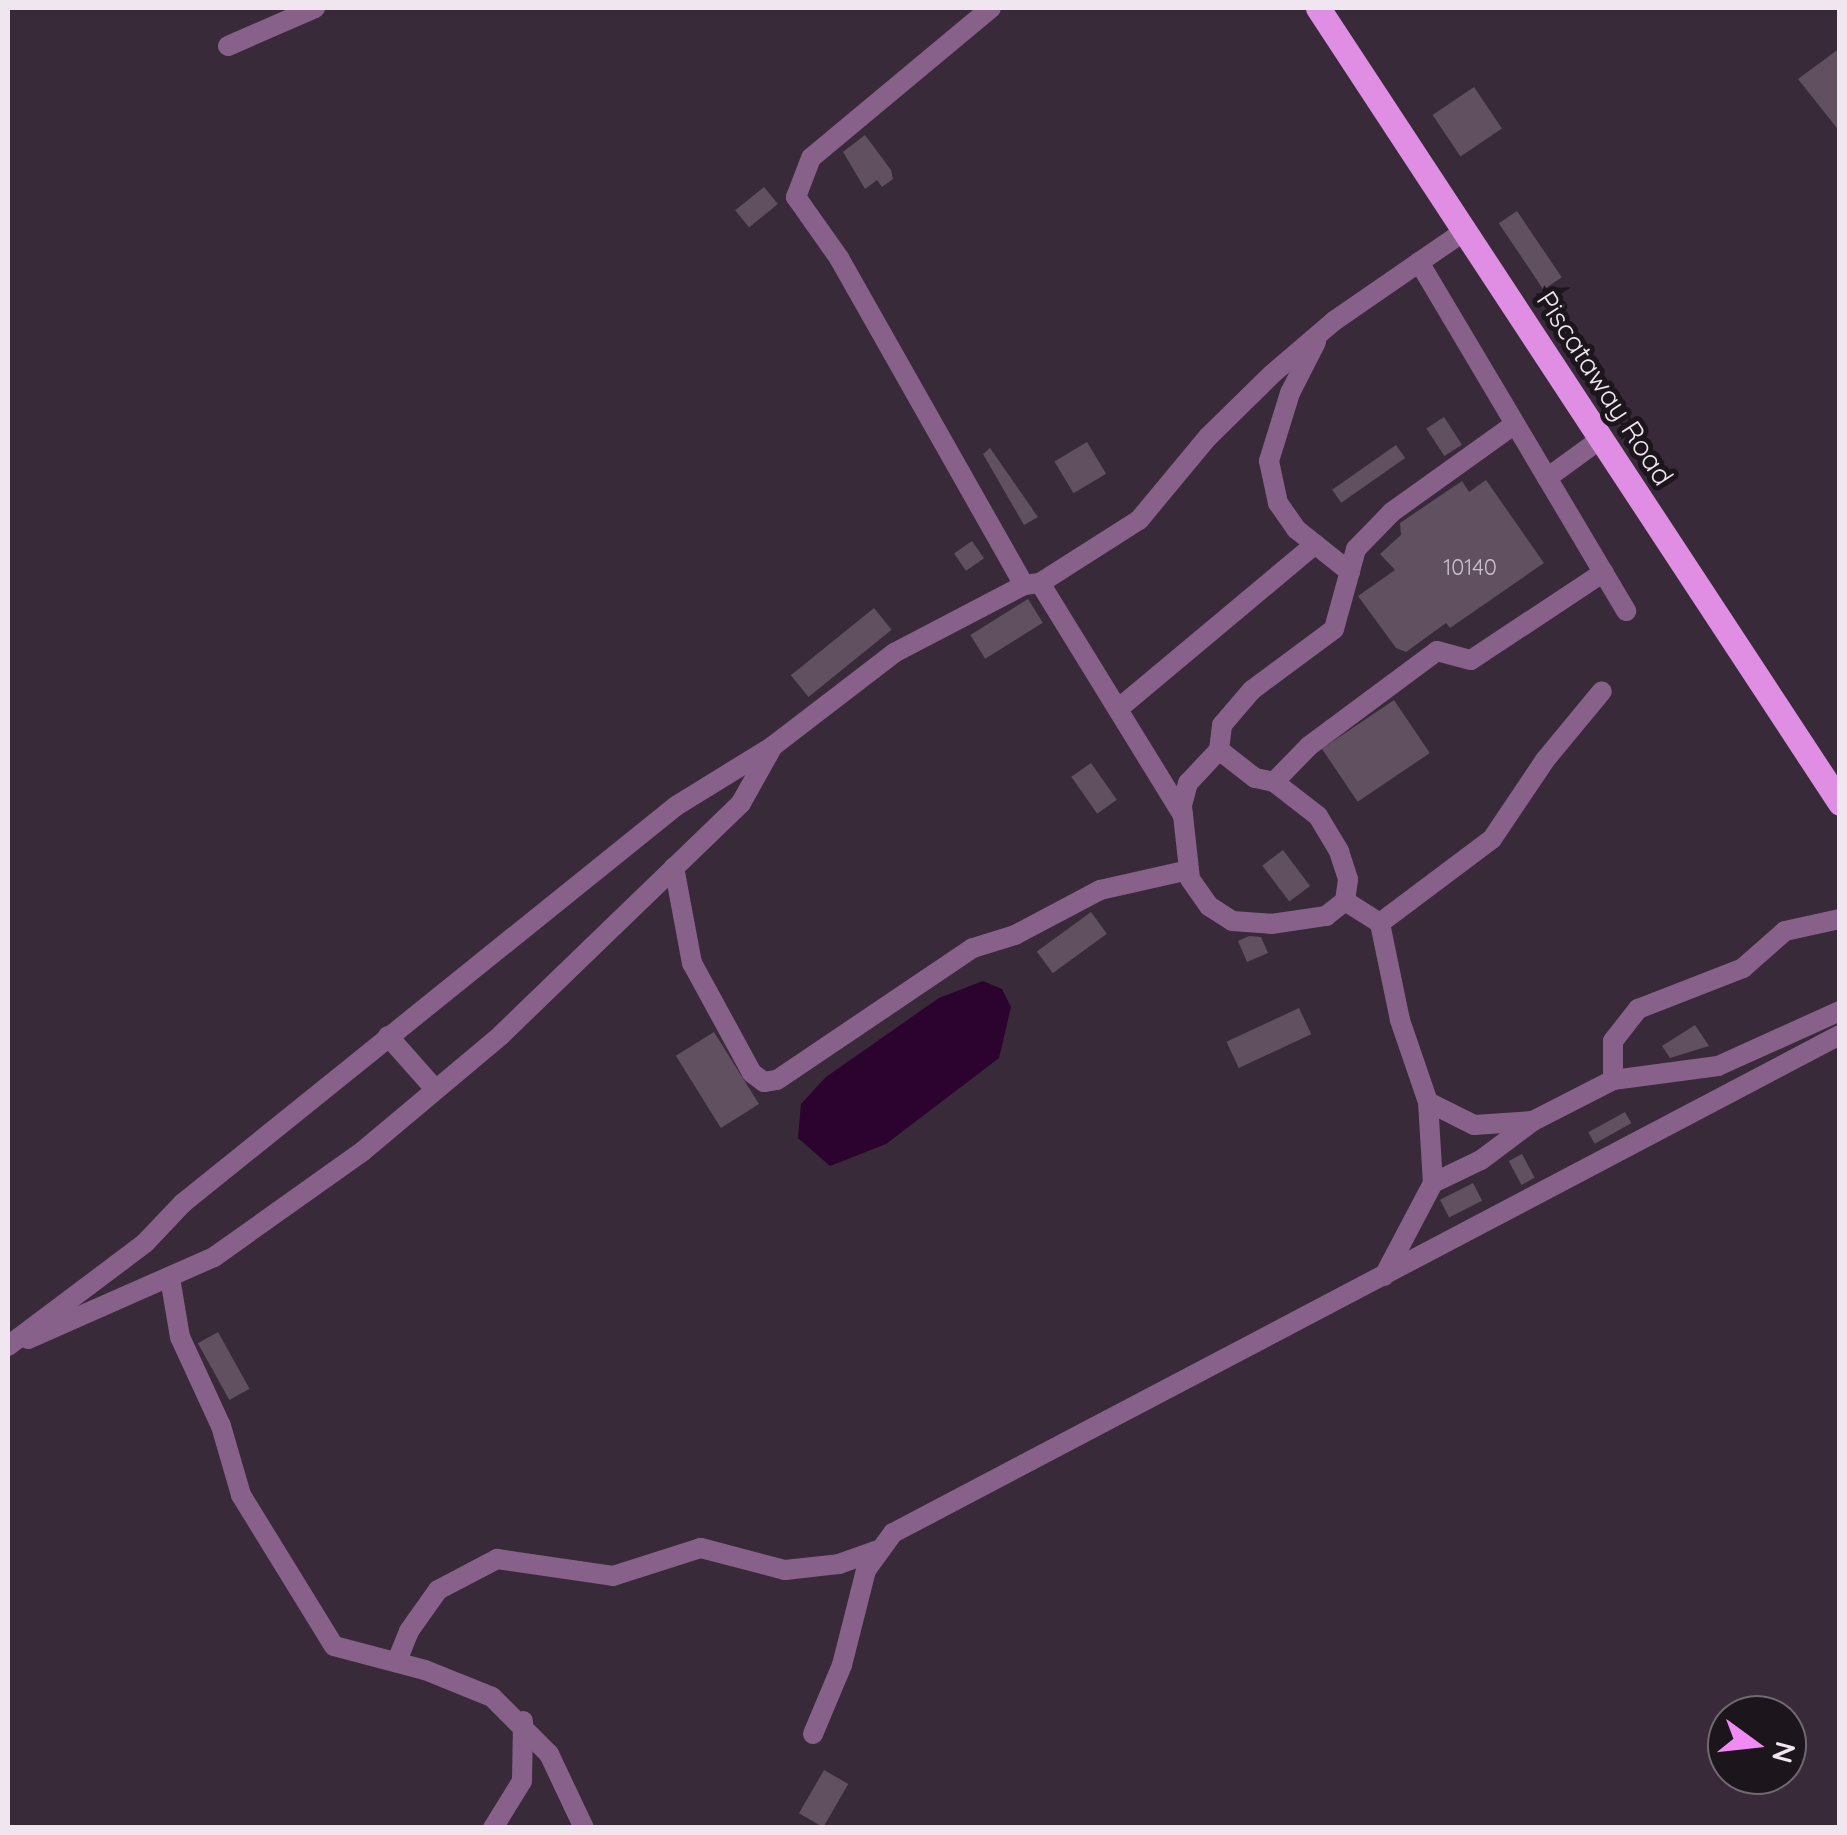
<!DOCTYPE html>
<style>
body{margin:0}
#map{position:relative;width:1847px;height:1835px;overflow:hidden;background:#382a39;font-family:Quicksand,sans-serif}
div>[style]{position:absolute}
.water>*{inset:0;background:#2b032e}
.building>*{inset:0;background:#605060;transform-origin:0 0}
.minor>*{height:20px;margin:-10px;padding:0 10px;transform-origin:10px;border-radius:10px;background:#88618a}
.major>*{height:25px;margin:-12.5px;padding:0 12.5px;transform-origin:12.5px;border-radius:12.5px;background:#df8ee4}
span{translate:-50% -50%;white-space:nowrap;text-align:center;line-height:1.15;-webkit-text-stroke:10px #1c151c;paint-order:stroke}
.number-label{font-size:22px;color:#ccc0cc}
.number-label span{-webkit-text-stroke-width:0}
.street-label{font-size:28px;color:#f0e6f0}
.frame{position:absolute;inset:0;border:10px solid #f0e6f0;pointer-events:none}
.north{position:absolute;left:1707px;top:1695px;width:100px;height:100px;box-sizing:border-box;background:#1c151c;border:2px solid #716971;border-radius:50%;rotate:105deg;font-size:28px;font-weight:700;line-height:40px;text-align:center;color:#f0e6f0}
.north::after{content:'';display:block;margin:auto;width:35px;height:45px;background:#f08bf6;clip-path:polygon(50% 0,100% 100%,50% 72%,0 100%)}
</style>
<div id="map">
<div class="water">
<div style="clip-path:polygon(983px 981px,1002px 989px,1011px 1007px,999px 1058px,886px 1144px,830px 1166px,798px 1138px,801px 1104px,826px 1077px,939px 998px)"></div>
</div>
<div class="building">
<div style="clip-path:polygon(1840px 48px,1840px 132px,1798px 79px)"></div>
<div style="left:1474px;top:87px;width:50px;height:50px;rotate:56deg"></div>
<div style="clip-path:polygon(865px 135px,891px 170px,893px 179px,882px 187px,877px 180px,865px 189px,843px 152px)"></div>
<div style="left:764px;top:187px;width:22px;height:37px;rotate:51deg"></div>
<div style="left:1517px;top:211px;width:80px;height:22px;rotate:56deg"></div>
<div style="left:1444px;top:417px;width:33px;height:21px;rotate:57deg"></div>
<div style="left:1087px;top:442px;width:37px;height:38px;rotate:59deg"></div>
<div style="left:1396px;top:445px;width:16px;height:78px;rotate:55deg"></div>
<div style="clip-path:polygon(990px 448px,1038px 517px,1024px 525px,983px 454px)"></div>
<div style="clip-path:polygon(1486px 480px,1544px 563px,1450px 628px,1446px 623px,1406px 652px,1396px 648px,1358px 596px,1395px 570px,1380px 554px,1401px 535px,1400px 523px,1462px 481px,1469px 492px)"></div>
<div style="left:972px;top:541px;width:21px;height:22px;rotate:55deg"></div>
<div style="left:1028px;top:599px;width:28px;height:68px;rotate:58deg"></div>
<div style="left:874px;top:608px;width:28px;height:107px;rotate:51deg"></div>
<div style="left:1394px;top:700px;width:64px;height:87px;rotate:56deg"></div>
<div style="left:1091px;top:763px;width:45px;height:24px;rotate:55deg"></div>
<div style="left:1283px;top:850px;width:45px;height:26px;rotate:53deg"></div>
<div style="left:1091px;top:912px;width:27px;height:67px;rotate:54deg"></div>
<div style="clip-path:polygon(1249px 936px,1261px 937px,1268px 953px,1247px 962px,1238px 941px)"></div>
<div style="left:1299px;top:1008px;width:29px;height:80px;rotate:65deg"></div>
<div style="clip-path:polygon(1695px 1025px,1709px 1046px,1670px 1058px,1662px 1046px)"></div>
<div style="left:714px;top:1032px;width:85px;height:45px;rotate:58deg"></div>
<div style="left:1625px;top:1112px;width:13px;height:42px;rotate:61deg"></div>
<div style="left:1522px;top:1154px;width:27px;height:15px;rotate:62deg"></div>
<div style="left:1473px;top:1183px;width:20px;height:37px;rotate:63deg"></div>
<div style="left:218px;top:1332px;width:65px;height:23px;rotate:61deg"></div>
<div style="left:824px;top:1770px;width:28px;height:50px;rotate:30deg"></div>
</div>
<div class="minor">
<div style="left:991px;top:8px;width:234px;rotate:140.2deg"></div>
<div style="left:811px;top:158px;width:42px;rotate:111deg"></div>
<div style="left:796px;top:197px;width:75px;rotate:54.8deg"></div>
<div style="left:839px;top:258px;width:376px;rotate:60.5deg"></div>
<div style="left:228px;top:46px;width:95px;rotate:-23.6deg"></div>
<div style="left:1419px;top:262px;width:406px;rotate:59.3deg"></div>
<div style="left:1316px;top:342px;width:57px;rotate:117deg"></div>
<div style="left:1290px;top:393px;width:71px;rotate:107.2deg"></div>
<div style="left:1269px;top:461px;width:43px;rotate:77.9deg"></div>
<div style="left:1278px;top:503px;width:32px;rotate:55deg"></div>
<div style="left:1296px;top:529px;width:69px;rotate:38.5deg"></div>
<div style="left:1547px;top:478px;width:68px;rotate:-36deg"></div>
<div style="left:1040px;top:583px;width:273px;rotate:58.4deg"></div>
<div style="left:1118px;top:709px;width:257px;rotate:-39.9deg"></div>
<div style="left:1219px;top:750px;width:45px;rotate:133.2deg"></div>
<div style="left:1188px;top:783px;width:24px;rotate:105deg"></div>
<div style="left:1182px;top:806px;width:73px;rotate:83.7deg"></div>
<div style="left:1190px;top:879px;width:33px;rotate:55deg"></div>
<div style="left:1209px;top:906px;width:27px;rotate:33deg"></div>
<div style="left:1232px;top:921px;width:39px;rotate:4deg"></div>
<div style="left:1271px;top:924px;width:56px;rotate:-8.3deg"></div>
<div style="left:1326px;top:916px;width:24px;rotate:-38deg"></div>
<div style="left:1345px;top:901px;width:22px;rotate:-82deg"></div>
<div style="left:1348px;top:879px;width:29px;rotate:-108deg"></div>
<div style="left:1339px;top:851px;width:41px;rotate:-121deg"></div>
<div style="left:1318px;top:816px;width:56px;rotate:-142.3deg"></div>
<div style="left:1274px;top:782px;width:50px;rotate:-45.8deg"></div>
<div style="left:1309px;top:746px;width:159px;rotate:-36.6deg"></div>
<div style="left:1437px;top:651px;width:35px;rotate:15deg"></div>
<div style="left:1471px;top:660px;width:159px;rotate:-33.5deg"></div>
<div style="left:1274px;top:782px;width:19px;rotate:-168deg"></div>
<div style="left:1255px;top:778px;width:46px;rotate:-142.1deg"></div>
<div style="left:1219px;top:750px;width:25px;rotate:-83deg"></div>
<div style="left:1222px;top:725px;width:46px;rotate:-49.4deg"></div>
<div style="left:1252px;top:690px;width:102px;rotate:-36.6deg"></div>
<div style="left:1334px;top:629px;width:83px;rotate:-74.6deg"></div>
<div style="left:1356px;top:549px;width:52px;rotate:-45.8deg"></div>
<div style="left:1392px;top:512px;width:151px;rotate:-35.6deg"></div>
<div style="left:674px;top:867px;width:98px;rotate:79.4deg"></div>
<div style="left:692px;top:963px;width:125px;rotate:61.4deg"></div>
<div style="left:752px;top:1073px;width:15px;rotate:37deg"></div>
<div style="left:764px;top:1082px;width:13px;rotate:-9deg"></div>
<div style="left:777px;top:1080px;width:236px;rotate:-34deg"></div>
<div style="left:973px;top:948px;width:44px;rotate:-17.2deg"></div>
<div style="left:1015px;top:935px;width:96px;rotate:-27.9deg"></div>
<div style="left:1100px;top:890px;width:91px;rotate:-12.7deg"></div>
<div style="left:1345px;top:901px;width:41px;rotate:32.2deg"></div>
<div style="left:388px;top:1036px;width:69px;rotate:48.5deg"></div>
<div style="left:1613px;top:1080px;width:39px;rotate:-90deg"></div>
<div style="left:1613px;top:1041px;width:41px;rotate:-52deg"></div>
<div style="left:1638px;top:1009px;width:113px;rotate:-21.3deg"></div>
<div style="left:1743px;top:968px;width:56px;rotate:-41.4deg"></div>
<div style="left:1785px;top:931px;width:56px;rotate:-12.3deg"></div>
<div style="left:1428px;top:1102px;width:81px;rotate:86.5deg"></div>
<div style="left:1533px;top:1121px;width:59px;rotate:176.1deg"></div>
<div style="left:1474px;top:1125px;width:51px;rotate:-153.4deg"></div>
<div style="left:1428px;top:1102px;width:87px;rotate:-108.9deg"></div>
<div style="left:1400px;top:1020px;width:99px;rotate:-101.7deg"></div>
<div style="left:1380px;top:923px;width:140px;rotate:-36.9deg"></div>
<div style="left:1492px;top:839px;width:95px;rotate:-56.1deg"></div>
<div style="left:1545px;top:760px;width:89px;rotate:-50.4deg"></div>
<div style="left:1384px;top:1276px;width:105px;rotate:-62.2deg"></div>
<div style="left:1433px;top:1183px;width:53px;rotate:-25.6deg"></div>
<div style="left:1481px;top:1160px;width:65px;rotate:-36.9deg"></div>
<div style="left:1533px;top:1121px;width:90px;rotate:-27.1deg"></div>
<div style="left:1613px;top:1080px;width:106px;rotate:-7.6deg"></div>
<div style="left:1718px;top:1066px;width:134px;rotate:-24.3deg"></div>
<div style="left:170px;top:1278px;width:60px;rotate:80.4deg"></div>
<div style="left:180px;top:1337px;width:98px;rotate:65.3deg"></div>
<div style="left:221px;top:1426px;width:72px;rotate:73.8deg"></div>
<div style="left:241px;top:1495px;width:177px;rotate:58.4deg"></div>
<div style="left:334px;top:1646px;width:94px;rotate:14.8deg"></div>
<div style="left:425px;top:1670px;width:72px;rotate:21.9deg"></div>
<div style="left:492px;top:1697px;width:81px;rotate:45deg"></div>
<div style="left:549px;top:1754px;width:82px;rotate:64.7deg"></div>
<div style="left:28px;top:1339px;width:203px;rotate:-23.8deg"></div>
<div style="left:214px;top:1257px;width:183px;rotate:-35.4deg"></div>
<div style="left:363px;top:1151px;width:180px;rotate:-40deg"></div>
<div style="left:501px;top:1035px;width:334px;rotate:-44deg"></div>
<div style="left:741px;top:803px;width:65px;rotate:-60.7deg"></div>
<div style="left:8px;top:1346px;width:171px;rotate:-36.9deg"></div>
<div style="left:145px;top:1243px;width:55px;rotate:-46.5deg"></div>
<div style="left:183px;top:1203px;width:633px;rotate:-38.84deg"></div>
<div style="left:676px;top:806px;width:114px;rotate:-31.7deg"></div>
<div style="left:773px;top:746px;width:153px;rotate:-37.5deg"></div>
<div style="left:894px;top:653px;width:147px;rotate:-27.6deg"></div>
<div style="left:1024px;top:585px;width:16px;rotate:-7deg"></div>
<div style="left:1040px;top:583px;width:117px;rotate:-32.5deg"></div>
<div style="left:1139px;top:520px;width:108px;rotate:-50.3deg"></div>
<div style="left:1208px;top:437px;width:88px;rotate:-44.5deg"></div>
<div style="left:1271px;top:375px;width:83px;rotate:-40.6deg"></div>
<div style="left:1334px;top:321px;width:160px;rotate:-34.6deg"></div>
<div style="left:397px;top:1661px;width:32px;rotate:-68deg"></div>
<div style="left:409px;top:1631px;width:50px;rotate:-54.7deg"></div>
<div style="left:438px;top:1590px;width:67px;rotate:-27.7deg"></div>
<div style="left:497px;top:1559px;width:117px;rotate:8.3deg"></div>
<div style="left:613px;top:1576px;width:92px;rotate:-17.7deg"></div>
<div style="left:701px;top:1548px;width:87px;rotate:14.7deg"></div>
<div style="left:785px;top:1570px;width:54px;rotate:-6.3deg"></div>
<div style="left:839px;top:1564px;width:41px;rotate:-19.7deg"></div>
<div style="left:813px;top:1734px;width:75px;rotate:-67.2deg"></div>
<div style="left:842px;top:1665px;width:98px;rotate:-75.8deg"></div>
<div style="left:866px;top:1570px;width:46px;rotate:-53.9deg"></div>
<div style="left:893px;top:1533px;width:1070px;rotate:-27.74deg"></div>
<div style="left:493px;top:1828px;width:55px;rotate:-58.3deg"></div>
<div style="left:522px;top:1781px;width:60px;rotate:-89deg"></div>
</div>
<div class="major">
<div style="left:1318px;top:8px;width:951px;rotate:56.71deg"></div>
</div>
<div class="number-label">
<span style="left:1470px;top:568px">10140</span>
</div>
<div class="street-label">
<span style="left:1605px;top:388px;rotate:57deg">Piscataway Road</span>
</div>
<div class="frame"></div>
<div class="north">N</div>
</div>
